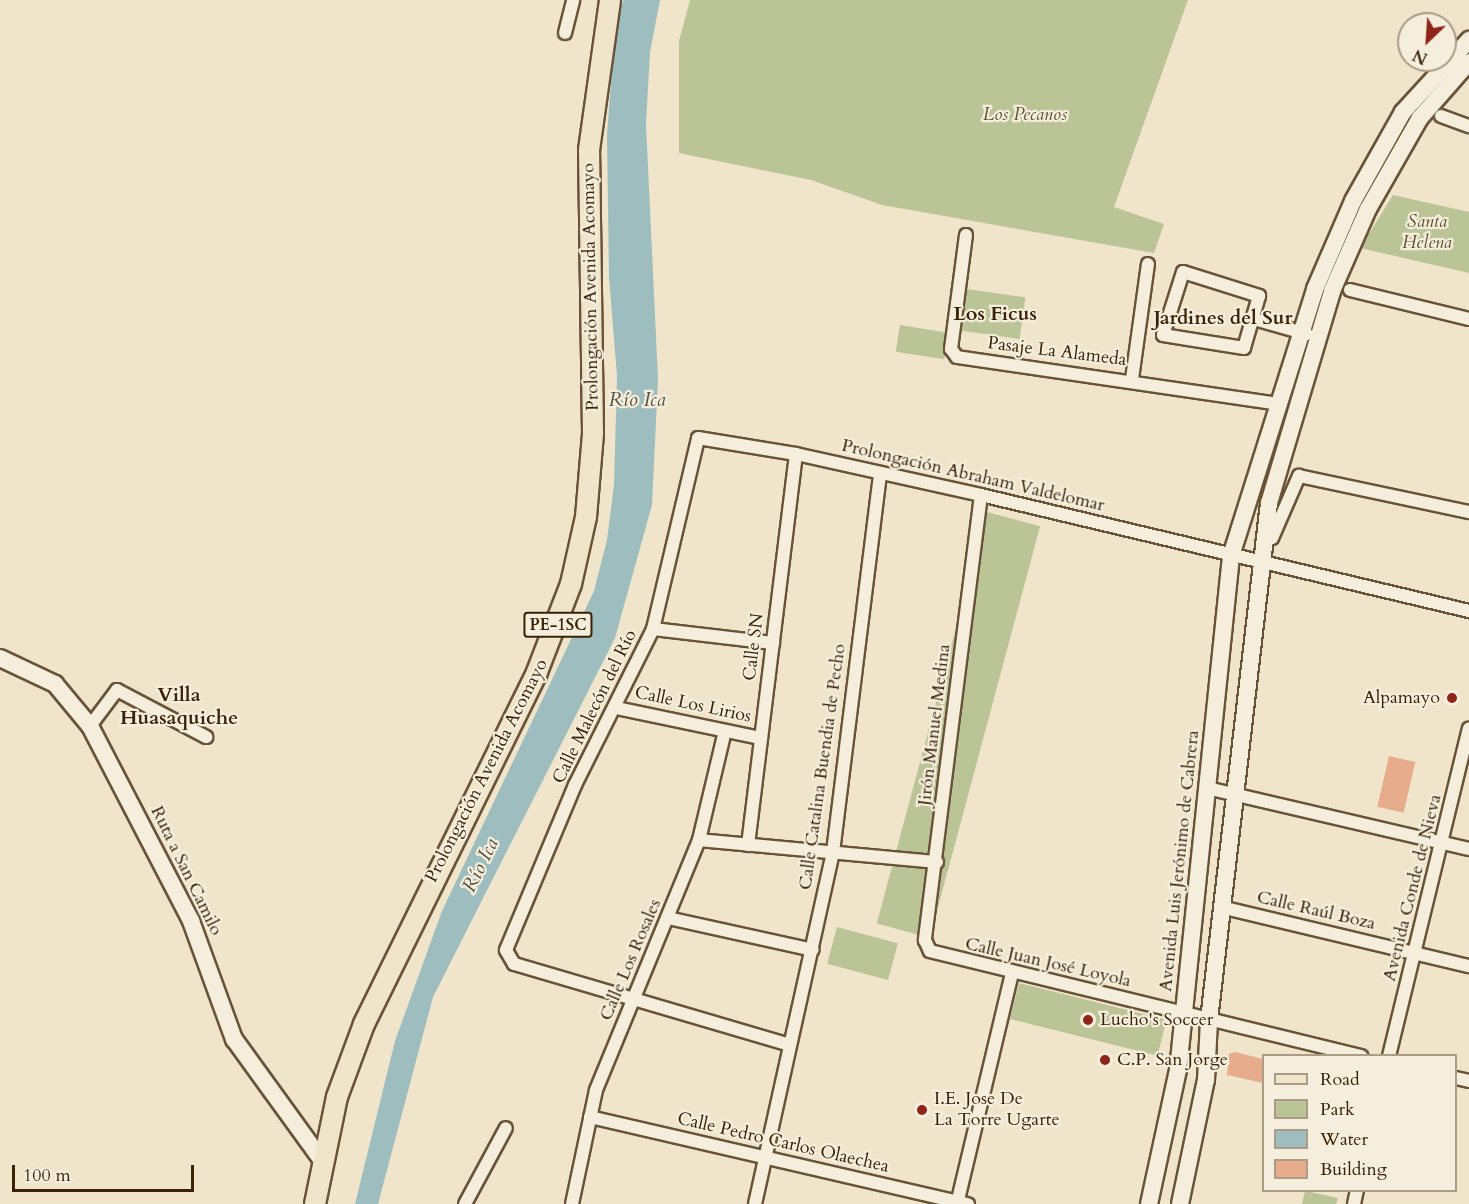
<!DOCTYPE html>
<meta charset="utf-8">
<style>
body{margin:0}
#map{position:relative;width:1469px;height:1204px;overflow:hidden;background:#f0e5cb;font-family:Cardo,serif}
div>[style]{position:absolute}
.green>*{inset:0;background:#bbc496;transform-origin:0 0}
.water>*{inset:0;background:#9dbdbe}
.building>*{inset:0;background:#e6ac8c;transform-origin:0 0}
.roads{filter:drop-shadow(2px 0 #685338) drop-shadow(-2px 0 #685338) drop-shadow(0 2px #685338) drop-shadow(0 -2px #685338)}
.street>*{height:12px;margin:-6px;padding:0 6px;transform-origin:6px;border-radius:6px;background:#f5eedd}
.secondary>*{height:16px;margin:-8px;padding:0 8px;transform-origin:8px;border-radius:8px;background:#f5eedd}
.primary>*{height:20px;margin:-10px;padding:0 10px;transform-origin:10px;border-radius:10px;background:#f0e5cb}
.dots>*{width:16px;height:16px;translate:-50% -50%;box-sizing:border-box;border:3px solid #f5eedd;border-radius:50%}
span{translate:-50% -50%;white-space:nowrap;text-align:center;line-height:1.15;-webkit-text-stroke:4.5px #f5eedd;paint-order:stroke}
.shield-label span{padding:2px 4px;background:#f5eedd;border:2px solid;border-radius:4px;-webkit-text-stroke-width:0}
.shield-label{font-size:16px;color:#3a2207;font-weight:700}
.park-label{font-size:18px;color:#615332;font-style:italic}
.street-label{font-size:18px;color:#3a2207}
.poi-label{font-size:18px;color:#3a2207}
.right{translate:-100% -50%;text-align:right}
.left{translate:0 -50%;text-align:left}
.neighbourhood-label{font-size:20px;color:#3a2207;font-weight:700}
.water-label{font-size:20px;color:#58503e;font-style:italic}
.legend{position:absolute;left:1262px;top:1054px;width:195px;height:138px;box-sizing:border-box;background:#f5eedd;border:2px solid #aa9c87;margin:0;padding:8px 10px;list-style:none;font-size:18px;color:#3a2207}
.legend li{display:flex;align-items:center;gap:12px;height:30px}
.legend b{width:30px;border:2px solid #aa9c87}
.north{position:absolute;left:1397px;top:12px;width:60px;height:60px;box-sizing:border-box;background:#f5eedd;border:2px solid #aa9c87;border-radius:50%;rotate:205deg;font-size:16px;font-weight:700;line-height:24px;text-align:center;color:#3a2207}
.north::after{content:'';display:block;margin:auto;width:21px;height:27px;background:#8f2418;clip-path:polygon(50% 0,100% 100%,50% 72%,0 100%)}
.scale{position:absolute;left:12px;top:1165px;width:182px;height:27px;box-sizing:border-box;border:3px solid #3a2207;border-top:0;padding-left:8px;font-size:18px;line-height:21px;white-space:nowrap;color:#3a2207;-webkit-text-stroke:4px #f5eedd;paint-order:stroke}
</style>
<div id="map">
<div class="green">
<div style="clip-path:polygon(690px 0,1188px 0,1114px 207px,1164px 224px,1154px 253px,882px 205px,811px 180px,679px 153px,679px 41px)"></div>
<div style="clip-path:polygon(1393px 195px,1469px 212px,1469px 273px,1360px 248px)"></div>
<div style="left:966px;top:289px;width:60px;height:42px;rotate:8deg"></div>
<div style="left:900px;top:325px;width:49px;height:27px;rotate:9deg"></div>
<div style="left:987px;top:512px;width:55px;height:426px;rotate:15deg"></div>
<div style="left:837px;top:927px;width:63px;height:38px;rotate:15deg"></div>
<div style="left:1019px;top:983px;width:152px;height:37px;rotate:14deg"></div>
<div style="clip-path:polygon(1305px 1191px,1338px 1198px,1336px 1204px,1302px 1204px)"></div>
</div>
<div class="water">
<div style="clip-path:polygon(623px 0,660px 0,650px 52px,646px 124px,658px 379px,652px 505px,615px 638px,433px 997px,378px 1204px,355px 1204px,395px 1041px,442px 911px,594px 591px,607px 540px,614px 485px,617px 376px,609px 277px,607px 135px,614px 44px)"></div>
</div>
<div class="building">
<div style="left:1389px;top:756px;width:27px;height:52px;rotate:13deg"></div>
<div style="clip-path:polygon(1235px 1052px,1263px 1059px,1263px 1083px,1227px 1075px,1229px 1054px)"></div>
</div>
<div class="roads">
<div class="street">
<div style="left:565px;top:33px;width:34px;rotate:-76deg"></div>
<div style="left:1441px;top:116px;width:30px;rotate:20deg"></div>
<div style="left:966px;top:235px;width:115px;rotate:97.5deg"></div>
<div style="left:951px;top:349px;width:10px;rotate:53deg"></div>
<div style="left:957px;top:357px;width:324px;rotate:8.3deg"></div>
<div style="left:1183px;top:272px;width:80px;rotate:17.5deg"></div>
<div style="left:1259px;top:296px;width:54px;rotate:106.1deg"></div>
<div style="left:1244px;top:348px;width:82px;rotate:-170.9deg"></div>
<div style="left:1163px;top:335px;width:66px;rotate:-72.4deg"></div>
<div style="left:1350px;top:290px;width:122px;rotate:13.7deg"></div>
<div style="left:1254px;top:319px;width:55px;rotate:15.8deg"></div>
<div style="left:1132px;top:379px;width:116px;rotate:-82.1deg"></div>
<div style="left:981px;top:495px;width:449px;rotate:97.2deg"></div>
<div style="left:925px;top:940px;width:12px;rotate:66deg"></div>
<div style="left:930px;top:951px;width:444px;rotate:13.7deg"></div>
<div style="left:1262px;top:543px;width:11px;rotate:-27deg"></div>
<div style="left:1272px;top:538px;width:68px;rotate:-66.5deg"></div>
<div style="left:1299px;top:476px;width:174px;rotate:12deg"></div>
<div style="left:653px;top:629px;width:121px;rotate:6.7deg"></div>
<div style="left:617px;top:708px;width:147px;rotate:11.8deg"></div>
<div style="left:90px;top:726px;width:45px;rotate:-53.1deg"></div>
<div style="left:117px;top:690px;width:101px;rotate:27.8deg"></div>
<div style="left:1207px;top:788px;width:269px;rotate:13.1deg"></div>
<div style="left:699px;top:840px;width:239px;rotate:5.3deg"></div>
<div style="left:748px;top:845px;width:394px;rotate:-83deg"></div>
<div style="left:1225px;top:908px;width:251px;rotate:13.4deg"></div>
<div style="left:668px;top:918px;width:148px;rotate:12.4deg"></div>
<div style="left:790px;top:1045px;width:288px;rotate:-163.6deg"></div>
<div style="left:514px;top:964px;width:16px;rotate:-120deg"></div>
<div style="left:506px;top:950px;width:179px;rotate:-67.3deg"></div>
<div style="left:575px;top:785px;width:174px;rotate:-63.4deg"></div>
<div style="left:653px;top:629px;width:196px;rotate:-76.7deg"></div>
<div style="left:698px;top:438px;width:99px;rotate:9.3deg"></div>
<div style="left:796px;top:454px;width:189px;rotate:12.5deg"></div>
<div style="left:981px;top:495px;width:502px;rotate:13.37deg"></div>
<div style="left:1389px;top:1056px;width:337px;rotate:-76.3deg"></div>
<div style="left:1456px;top:1078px;width:13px;rotate:13deg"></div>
<div style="left:590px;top:1117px;width:388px;rotate:13deg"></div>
<div style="left:465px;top:1204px;width:86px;rotate:-61.7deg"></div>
<div style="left:572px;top:1204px;width:116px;rotate:-78.1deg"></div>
<div style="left:596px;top:1090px;width:270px;rotate:-67.6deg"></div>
<div style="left:699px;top:840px;width:112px;rotate:-76.6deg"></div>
<div style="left:755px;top:1204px;width:361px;rotate:-77.5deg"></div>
<div style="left:833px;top:852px;width:382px;rotate:-82.9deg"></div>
<div style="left:957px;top:1204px;width:237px;rotate:-76.6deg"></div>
<div style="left:1354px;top:1204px;width:14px;rotate:-78deg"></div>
</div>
<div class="secondary">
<div style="left:0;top:658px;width:61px;rotate:25.3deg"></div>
<div style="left:55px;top:684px;width:55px;rotate:50.2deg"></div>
<div style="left:90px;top:726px;width:220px;rotate:62.6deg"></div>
<div style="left:191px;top:921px;width:126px;rotate:70deg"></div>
<div style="left:234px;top:1039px;width:152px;rotate:54.1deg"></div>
<div style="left:1149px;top:1204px;width:137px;rotate:-77.8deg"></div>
<div style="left:1178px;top:1070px;width:517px;rotate:-84.11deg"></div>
<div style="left:1231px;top:556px;width:280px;rotate:-72.5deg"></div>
<div style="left:1315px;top:289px;width:96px;rotate:-66.6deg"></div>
<div style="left:1353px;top:201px;width:102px;rotate:-60.7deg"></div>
<div style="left:1403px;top:112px;width:98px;rotate:-47.5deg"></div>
<div style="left:1180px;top:1204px;width:127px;rotate:-78.2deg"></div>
<div style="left:1206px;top:1080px;width:60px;rotate:-87.1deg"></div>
<div style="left:1209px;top:1020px;width:520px;rotate:-83.38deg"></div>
<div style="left:1269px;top:503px;width:221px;rotate:-73.4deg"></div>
<div style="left:1332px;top:291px;width:90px;rotate:-66.3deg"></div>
<div style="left:1368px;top:209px;width:105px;rotate:-60.3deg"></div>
<div style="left:1420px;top:118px;width:74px;rotate:-48.8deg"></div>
</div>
<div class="primary">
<div style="left:315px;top:1204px;width:109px;rotate:-78.4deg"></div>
<div style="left:337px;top:1097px;width:78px;rotate:-69.7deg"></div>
<div style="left:364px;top:1024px;width:392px;rotate:-63.8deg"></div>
<div style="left:537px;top:672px;width:94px;rotate:-68.9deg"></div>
<div style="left:571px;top:584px;width:69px;rotate:-77.4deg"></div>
<div style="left:586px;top:517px;width:84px;rotate:-85.2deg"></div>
<div style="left:593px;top:433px;width:283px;rotate:-90.8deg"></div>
<div style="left:589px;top:150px;width:151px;rotate:-82deg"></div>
</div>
</div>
<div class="dots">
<div style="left:1452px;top:698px;background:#8f2418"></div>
<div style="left:1088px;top:1020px;background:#8f2418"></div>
<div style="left:1105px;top:1060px;background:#8f2418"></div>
<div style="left:922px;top:1110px;background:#8f2418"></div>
</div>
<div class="shield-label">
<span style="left:558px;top:625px">PE-1SC</span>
</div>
<div class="park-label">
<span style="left:1025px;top:115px">Los Pecanos</span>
<span style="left:1427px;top:233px">Santa<br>Helena</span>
</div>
<div class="street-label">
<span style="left:591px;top:287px;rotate:-91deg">Prolongación Avenida Acomayo</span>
<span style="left:1057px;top:352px;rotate:7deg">Pasaje La Alameda</span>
<span style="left:973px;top:476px;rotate:13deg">Prolongación Abraham Valdelomar</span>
<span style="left:754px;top:647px;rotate:-83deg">Calle SN</span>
<span style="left:693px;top:705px;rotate:12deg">Calle Los Lirios</span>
<span style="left:595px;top:707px;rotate:-64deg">Calle Malecón del Río</span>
<span style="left:935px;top:725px;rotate:-83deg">Jirón Manuel Medina</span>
<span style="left:823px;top:767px;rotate:-82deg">Calle Catalina Buendia de Pecho</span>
<span style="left:487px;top:771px;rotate:-63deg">Prolongación Avenida Acomayo</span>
<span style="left:1180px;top:861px;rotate:-84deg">Avenida Luis Jerónimo de Cabrera</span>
<span style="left:186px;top:871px;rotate:64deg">Ruta a San Camilo</span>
<span style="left:1413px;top:888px;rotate:-76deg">Avenida Conde de Nieva</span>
<span style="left:1316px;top:911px;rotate:13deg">Calle Raúl Boza</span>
<span style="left:631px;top:960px;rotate:-67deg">Calle Los Rosales</span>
<span style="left:1048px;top:963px;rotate:13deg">Calle Juan José Loyola</span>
<span style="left:783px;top:1143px;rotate:13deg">Calle Pedro Carlos Olaechea</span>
</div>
<div class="poi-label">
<span class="right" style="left:1440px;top:698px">Alpamayo</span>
<span class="left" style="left:1100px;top:1020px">Lucho's Soccer</span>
<span class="left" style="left:1117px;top:1060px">C.P. San Jorge</span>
<span class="left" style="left:934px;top:1110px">I.E. Jose De<br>La Torre Ugarte</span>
</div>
<div class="neighbourhood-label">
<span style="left:995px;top:313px">Los Ficus</span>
<span style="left:1223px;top:317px">Jardines del Sur</span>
<span style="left:179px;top:706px">Villa<br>Huasaquiche</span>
</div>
<div class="water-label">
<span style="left:637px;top:399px">Río Ica</span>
<span style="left:480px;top:865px;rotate:-64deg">Río Ica</span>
</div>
<ul class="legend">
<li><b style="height:8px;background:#f0e5cb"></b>Road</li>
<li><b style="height:16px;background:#bbc496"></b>Park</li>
<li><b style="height:16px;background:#9dbdbe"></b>Water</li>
<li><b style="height:16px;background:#e6ac8c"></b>Building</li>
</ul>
<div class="north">N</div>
<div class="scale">100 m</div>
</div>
